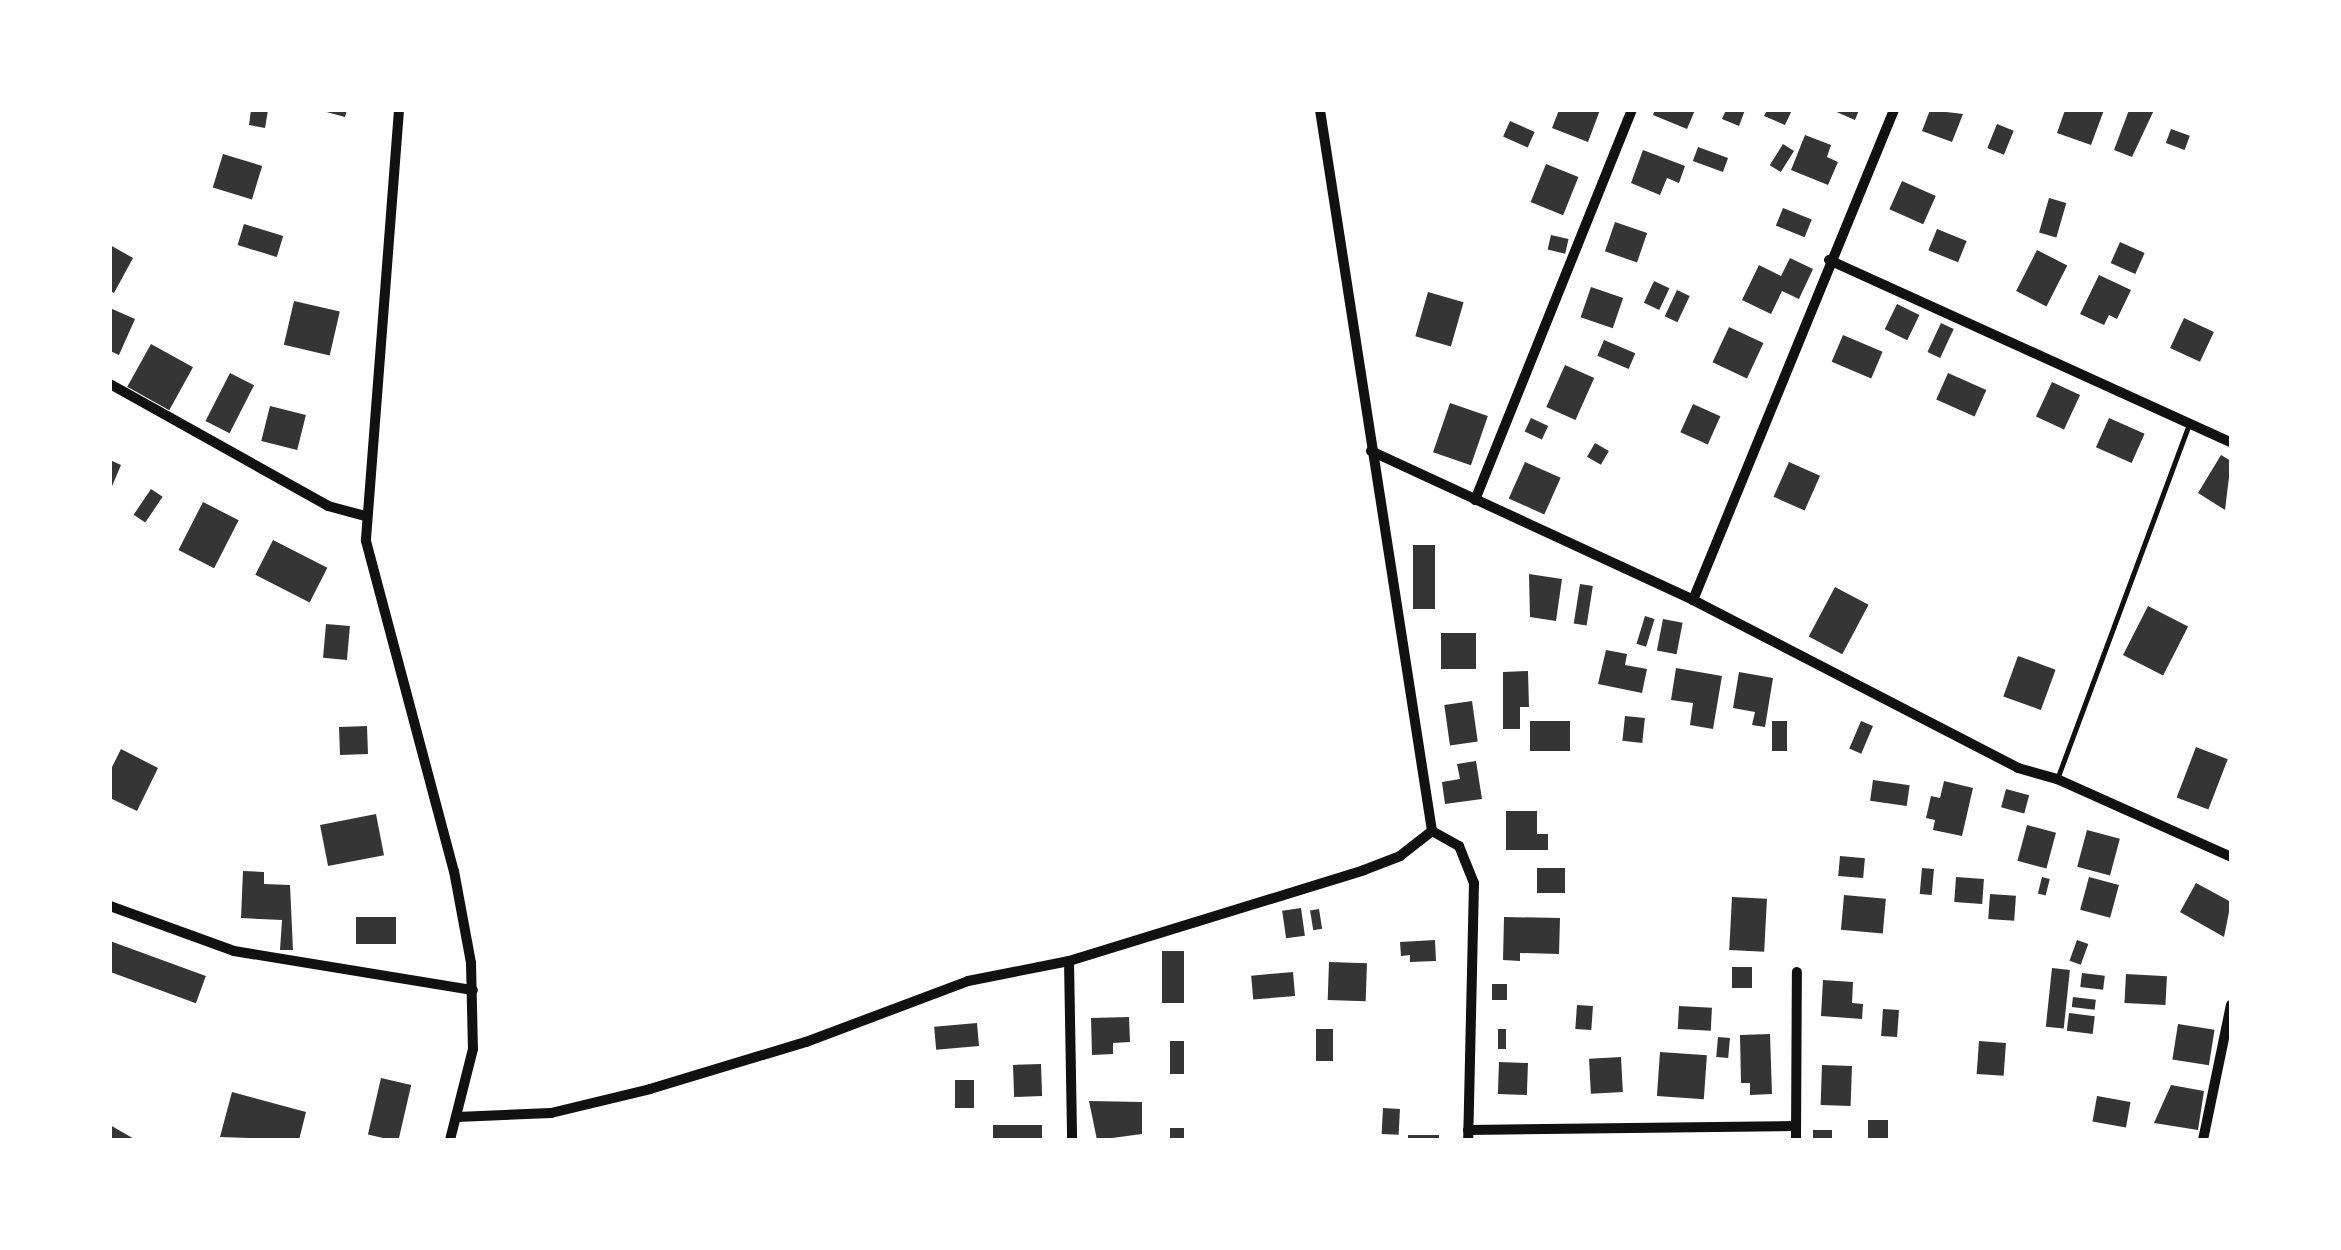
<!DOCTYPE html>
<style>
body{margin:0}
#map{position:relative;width:2341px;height:1250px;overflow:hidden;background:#fff;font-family:Mulish,sans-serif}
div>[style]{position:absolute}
.building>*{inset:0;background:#353535;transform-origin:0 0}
.service>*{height:5px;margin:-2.5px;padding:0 2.5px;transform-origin:2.5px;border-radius:2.5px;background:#111}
.minor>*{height:10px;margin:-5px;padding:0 5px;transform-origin:5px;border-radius:5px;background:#111}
span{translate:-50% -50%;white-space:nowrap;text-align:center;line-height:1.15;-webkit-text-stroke:9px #fff;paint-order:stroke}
.frame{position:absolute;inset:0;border:112px solid #fff;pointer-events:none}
</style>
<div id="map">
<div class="building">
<div style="clip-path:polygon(251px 110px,268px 110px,265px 128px,249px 125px)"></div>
<div style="clip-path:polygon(319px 110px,347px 110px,345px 117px)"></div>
<div style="clip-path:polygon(1559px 110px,1600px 110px,1588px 142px,1552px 128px)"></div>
<div style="clip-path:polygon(1655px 110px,1695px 110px,1687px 129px,1653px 115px)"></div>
<div style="clip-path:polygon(1726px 110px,1745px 110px,1739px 126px,1722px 119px)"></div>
<div style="clip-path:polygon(1767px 110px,1792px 110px,1785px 125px,1764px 116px)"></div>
<div style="clip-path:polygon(1832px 110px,1859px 110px,1855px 120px)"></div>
<div style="clip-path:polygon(1930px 110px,1963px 114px,1952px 142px,1922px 131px)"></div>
<div style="clip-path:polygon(2065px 110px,2104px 110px,2091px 145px,2057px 133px)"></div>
<div style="clip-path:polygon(2129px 110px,2154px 110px,2132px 157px,2114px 150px)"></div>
<div style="left:1510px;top:121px;width:27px;height:17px;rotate:24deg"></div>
<div style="left:1997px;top:124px;width:18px;height:26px;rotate:22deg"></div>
<div style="left:2171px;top:129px;width:20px;height:15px;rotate:20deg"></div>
<div style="clip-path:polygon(1805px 135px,1831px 145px,1827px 157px,1838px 162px,1828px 185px,1791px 170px)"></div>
<div style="left:1783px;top:144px;width:13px;height:25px;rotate:32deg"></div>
<div style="left:1698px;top:147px;width:32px;height:15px;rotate:20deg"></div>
<div style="clip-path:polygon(1643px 150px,1685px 166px,1679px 183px,1667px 178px,1660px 195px,1631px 183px)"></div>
<div style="left:223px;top:154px;width:41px;height:35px;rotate:17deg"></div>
<div style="left:1546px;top:164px;width:35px;height:41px;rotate:22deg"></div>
<div style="left:1902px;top:181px;width:37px;height:31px;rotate:24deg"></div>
<div style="left:2049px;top:198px;width:18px;height:36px;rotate:16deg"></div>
<div style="left:1783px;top:208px;width:31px;height:19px;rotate:22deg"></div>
<div style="left:1615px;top:222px;width:34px;height:31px;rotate:19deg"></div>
<div style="left:244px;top:224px;width:41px;height:22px;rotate:17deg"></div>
<div style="left:1937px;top:229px;width:32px;height:23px;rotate:22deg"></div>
<div style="left:1551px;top:235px;width:18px;height:15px;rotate:13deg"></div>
<div style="left:2120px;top:242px;width:27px;height:23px;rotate:24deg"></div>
<div style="clip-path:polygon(110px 245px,133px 258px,114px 293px,110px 291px)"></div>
<div style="left:2037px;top:250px;width:34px;height:46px;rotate:27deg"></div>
<div style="clip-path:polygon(1790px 258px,1813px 269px,1799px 299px,1782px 291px,1771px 314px,1742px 300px,1759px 265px,1781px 276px)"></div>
<div style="clip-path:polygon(2099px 275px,2131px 290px,2117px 319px,2109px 315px,2104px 325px,2080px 314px)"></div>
<div style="left:1654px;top:281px;width:17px;height:24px;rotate:25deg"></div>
<div style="left:1591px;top:287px;width:34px;height:32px;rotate:19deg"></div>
<div style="left:1677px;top:290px;width:14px;height:29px;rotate:25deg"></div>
<div style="left:1428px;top:292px;width:37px;height:46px;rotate:16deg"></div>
<div style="left:294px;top:301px;width:47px;height:45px;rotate:13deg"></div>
<div style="left:1897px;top:304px;width:25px;height:28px;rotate:26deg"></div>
<div style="clip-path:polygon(110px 308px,135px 319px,119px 355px,110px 351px)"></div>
<div style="left:2184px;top:318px;width:33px;height:33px;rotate:25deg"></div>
<div style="left:1941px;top:323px;width:14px;height:32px;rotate:25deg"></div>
<div style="left:1729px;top:327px;width:38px;height:39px;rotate:25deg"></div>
<div style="left:1843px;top:335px;width:43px;height:29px;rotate:23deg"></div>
<div style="left:1604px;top:340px;width:34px;height:17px;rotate:23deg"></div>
<div style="left:151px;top:344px;width:48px;height:49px;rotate:29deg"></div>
<div style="left:1565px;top:365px;width:32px;height:46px;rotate:24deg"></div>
<div style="left:230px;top:373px;width:27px;height:54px;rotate:27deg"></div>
<div style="left:1948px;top:373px;width:42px;height:29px;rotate:24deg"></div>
<div style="left:2052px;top:382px;width:31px;height:38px;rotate:25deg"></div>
<div style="left:1450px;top:403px;width:40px;height:52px;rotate:19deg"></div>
<div style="left:1693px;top:404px;width:30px;height:31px;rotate:24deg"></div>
<div style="left:270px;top:406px;width:37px;height:36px;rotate:14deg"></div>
<div style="left:1531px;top:418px;width:19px;height:15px;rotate:25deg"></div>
<div style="left:2109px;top:418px;width:39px;height:32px;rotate:24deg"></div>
<div style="left:1595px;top:443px;width:16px;height:16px;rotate:30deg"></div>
<div style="clip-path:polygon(2221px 455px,2231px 461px,2225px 510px,2198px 493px)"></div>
<div style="clip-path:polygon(110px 460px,121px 465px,110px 491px)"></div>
<div style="left:1525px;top:462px;width:39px;height:40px;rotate:24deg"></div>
<div style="left:1789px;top:462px;width:34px;height:38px;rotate:24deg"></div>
<div style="left:151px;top:489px;width:14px;height:31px;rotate:34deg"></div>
<div style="left:203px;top:502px;width:40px;height:54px;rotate:27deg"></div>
<div style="left:273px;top:540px;width:61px;height:39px;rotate:27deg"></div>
<div style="left:1413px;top:545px;width:22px;height:64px"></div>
<div style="clip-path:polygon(1529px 574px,1562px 579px,1556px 621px,1530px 617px)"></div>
<div style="left:1580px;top:584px;width:13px;height:40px;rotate:9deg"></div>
<div style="left:1835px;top:587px;width:38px;height:56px;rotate:28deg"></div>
<div style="left:2148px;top:606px;width:45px;height:55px;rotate:27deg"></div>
<div style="left:1645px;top:616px;width:10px;height:29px;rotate:17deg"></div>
<div style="left:1663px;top:619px;width:20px;height:32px;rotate:11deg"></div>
<div style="left:326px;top:624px;width:24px;height:34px;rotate:5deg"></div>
<div style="left:1441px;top:633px;width:35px;height:36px"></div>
<div style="clip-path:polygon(1606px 650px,1627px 654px,1625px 665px,1647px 669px,1642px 693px,1598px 684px)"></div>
<div style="left:2018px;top:656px;width:40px;height:43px;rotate:20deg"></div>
<div style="clip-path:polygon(1676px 668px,1722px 676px,1713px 729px,1690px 725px,1693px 703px,1671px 700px)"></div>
<div style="clip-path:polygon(1528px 671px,1529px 707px,1520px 707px,1520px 729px,1503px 729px,1503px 672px)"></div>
<div style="clip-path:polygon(1739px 672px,1773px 678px,1765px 727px,1752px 725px,1755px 712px,1733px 708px)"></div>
<div style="left:1472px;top:701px;width:41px;height:28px;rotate:82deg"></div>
<div style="left:1625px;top:716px;width:20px;height:25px;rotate:6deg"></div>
<div style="left:1570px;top:721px;width:30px;height:40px;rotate:90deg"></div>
<div style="left:1772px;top:721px;width:15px;height:30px"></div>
<div style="left:1861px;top:721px;width:13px;height:30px;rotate:23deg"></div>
<div style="left:367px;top:726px;width:28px;height:28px;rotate:88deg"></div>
<div style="left:2196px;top:747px;width:34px;height:54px;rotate:21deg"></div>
<div style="clip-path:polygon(121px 749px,158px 768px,137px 811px,110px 798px,110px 771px)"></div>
<div style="clip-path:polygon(1476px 761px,1482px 799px,1445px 804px,1442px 782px,1460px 779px,1457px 764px)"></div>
<div style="left:1873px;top:780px;width:37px;height:21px;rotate:8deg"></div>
<div style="clip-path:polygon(1944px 781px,1973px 788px,1962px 836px,1933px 830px,1935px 820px,1926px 818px,1931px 796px,1940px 798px)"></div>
<div style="left:2006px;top:789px;width:24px;height:19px;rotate:15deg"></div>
<div style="clip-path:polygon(1506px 811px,1537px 811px,1537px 834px,1548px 834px,1548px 850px,1506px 850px)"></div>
<div style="left:376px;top:814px;width:42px;height:57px;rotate:79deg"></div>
<div style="left:2027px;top:825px;width:30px;height:37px;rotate:15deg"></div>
<div style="left:2087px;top:830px;width:34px;height:38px;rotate:15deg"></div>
<div style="left:1840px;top:856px;width:25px;height:20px;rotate:5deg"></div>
<div style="left:1537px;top:868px;width:28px;height:25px"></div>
<div style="left:1922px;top:868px;width:12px;height:26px;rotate:5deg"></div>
<div style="clip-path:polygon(243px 871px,264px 872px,264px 884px,290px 885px,293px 950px,280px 950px,282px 920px,241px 918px)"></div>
<div style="left:1956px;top:877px;width:28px;height:25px;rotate:4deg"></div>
<div style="left:2042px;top:877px;width:8px;height:17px;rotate:14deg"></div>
<div style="left:2089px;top:877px;width:31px;height:34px;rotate:15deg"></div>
<div style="clip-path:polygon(2196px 883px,2231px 902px,2224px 937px,2180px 912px)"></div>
<div style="left:1990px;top:894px;width:26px;height:25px;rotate:4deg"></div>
<div style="left:1844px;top:895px;width:42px;height:35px;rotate:5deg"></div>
<div style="left:1732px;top:897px;width:35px;height:53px;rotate:3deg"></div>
<div style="left:1301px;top:908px;width:28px;height:19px;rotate:82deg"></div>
<div style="left:1319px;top:909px;width:20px;height:9px;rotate:81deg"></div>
<div style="left:356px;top:917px;width:40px;height:27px"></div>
<div style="clip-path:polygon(1504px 917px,1560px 918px,1559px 954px,1520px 953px,1520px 961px,1503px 960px)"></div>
<div style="clip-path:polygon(1435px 940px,1436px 961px,1410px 962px,1410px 955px,1401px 956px,1400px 942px)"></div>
<div style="left:2077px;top:940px;width:12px;height:22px;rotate:20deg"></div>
<div style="left:110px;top:941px;width:102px;height:29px;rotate:20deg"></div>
<div style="left:1162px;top:951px;width:22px;height:52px"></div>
<div style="left:1329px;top:962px;width:38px;height:38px;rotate:2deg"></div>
<div style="left:1732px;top:967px;width:20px;height:21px"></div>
<div style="left:2052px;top:968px;width:18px;height:59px;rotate:6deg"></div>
<div style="left:1293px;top:972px;width:24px;height:42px;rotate:85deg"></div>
<div style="left:2082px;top:973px;width:23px;height:14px;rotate:7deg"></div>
<div style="left:2126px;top:974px;width:41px;height:29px;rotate:3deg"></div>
<div style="clip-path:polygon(1823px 980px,1853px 982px,1852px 1003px,1863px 1004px,1862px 1019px,1821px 1016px)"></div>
<div style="left:1492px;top:984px;width:15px;height:16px"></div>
<div style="left:2073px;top:997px;width:23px;height:10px;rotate:7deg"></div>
<div style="left:1577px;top:1005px;width:16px;height:24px;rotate:4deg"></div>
<div style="left:1679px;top:1006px;width:33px;height:23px;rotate:3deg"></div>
<div style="left:1883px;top:1009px;width:16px;height:27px;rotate:4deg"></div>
<div style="left:2069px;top:1013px;width:26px;height:18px;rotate:7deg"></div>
<div style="clip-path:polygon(1129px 1017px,1130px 1042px,1113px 1043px,1113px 1054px,1092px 1055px,1091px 1018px)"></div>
<div style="left:977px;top:1023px;width:23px;height:43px;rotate:85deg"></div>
<div style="left:2178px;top:1024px;width:37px;height:36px;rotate:9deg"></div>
<div style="left:1316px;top:1029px;width:17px;height:32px"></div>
<div style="left:1498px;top:1029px;width:8px;height:20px"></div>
<div style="clip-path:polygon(1770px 1034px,1772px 1094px,1750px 1095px,1750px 1083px,1741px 1083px,1740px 1035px)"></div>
<div style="left:1718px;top:1037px;width:12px;height:20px;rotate:5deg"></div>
<div style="left:1184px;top:1041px;width:33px;height:14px;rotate:90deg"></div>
<div style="left:1979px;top:1041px;width:27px;height:33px;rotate:4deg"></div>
<div style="left:1660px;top:1052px;width:47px;height:44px;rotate:4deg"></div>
<div style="left:1621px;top:1057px;width:35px;height:32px;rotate:87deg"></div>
<div style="left:1499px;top:1062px;width:29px;height:32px;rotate:2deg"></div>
<div style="left:1041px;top:1064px;width:32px;height:28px;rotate:88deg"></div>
<div style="left:1822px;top:1065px;width:30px;height:40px;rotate:2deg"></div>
<div style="left:381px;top:1078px;width:31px;height:58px;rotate:13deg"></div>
<div style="left:955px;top:1080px;width:19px;height:28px"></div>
<div style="clip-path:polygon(2171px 1085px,2204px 1091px,2198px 1130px,2154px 1123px)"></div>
<div style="clip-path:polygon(232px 1092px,306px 1112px,299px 1140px,220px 1137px)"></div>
<div style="left:2097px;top:1096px;width:34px;height:26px;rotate:10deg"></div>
<div style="clip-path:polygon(1089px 1101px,1142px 1102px,1142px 1134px,1097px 1140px)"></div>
<div style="left:1383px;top:1108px;width:17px;height:26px;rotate:3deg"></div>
<div style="left:1868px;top:1120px;width:20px;height:20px"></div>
<div style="clip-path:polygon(110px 1125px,136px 1140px,110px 1140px)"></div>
<div style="left:993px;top:1125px;width:49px;height:15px"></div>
<div style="left:1170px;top:1128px;width:14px;height:12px"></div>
<div style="left:1813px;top:1130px;width:19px;height:10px"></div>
<div style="left:1408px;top:1135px;width:31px;height:5px"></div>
</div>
<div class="service">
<div style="left:2057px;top:779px;width:377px;rotate:-69.6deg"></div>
</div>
<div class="minor">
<div style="left:399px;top:110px;width:432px;rotate:94.4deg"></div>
<div style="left:366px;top:541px;width:342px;rotate:75.1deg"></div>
<div style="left:454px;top:871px;width:94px;rotate:79.5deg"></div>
<div style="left:471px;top:963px;width:86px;rotate:88.7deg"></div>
<div style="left:473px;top:1049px;width:94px;rotate:104.2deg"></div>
<div style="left:1320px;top:110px;width:730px;rotate:81.17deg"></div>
<div style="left:1829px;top:260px;width:441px;rotate:24.4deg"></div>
<div style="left:110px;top:384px;width:250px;rotate:29.2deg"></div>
<div style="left:328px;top:506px;width:38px;rotate:15deg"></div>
<div style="left:1371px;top:451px;width:355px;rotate:24.8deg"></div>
<div style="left:1693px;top:600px;width:366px;rotate:27.3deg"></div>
<div style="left:2018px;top:768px;width:41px;rotate:15.8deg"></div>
<div style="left:2057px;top:779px;width:191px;rotate:24.1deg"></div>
<div style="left:1475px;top:500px;width:420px;rotate:-68.1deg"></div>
<div style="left:1693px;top:600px;width:530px;rotate:-67.7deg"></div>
<div style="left:1432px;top:831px;width:31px;rotate:29deg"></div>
<div style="left:1459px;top:846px;width:40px;rotate:68deg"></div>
<div style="left:1474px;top:883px;width:257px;rotate:91.3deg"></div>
<div style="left:110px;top:906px;width:132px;rotate:19.9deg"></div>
<div style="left:234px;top:951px;width:242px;rotate:9.3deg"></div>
<div style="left:1069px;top:961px;width:179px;rotate:89deg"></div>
<div style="left:457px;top:1117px;width:94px;rotate:-2.4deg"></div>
<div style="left:551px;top:1113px;width:102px;rotate:-13.6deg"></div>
<div style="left:650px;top:1089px;width:163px;rotate:-16.8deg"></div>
<div style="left:806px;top:1042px;width:173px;rotate:-20.6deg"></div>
<div style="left:968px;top:981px;width:103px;rotate:-11.2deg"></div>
<div style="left:1069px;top:961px;width:309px;rotate:-17.1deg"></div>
<div style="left:1364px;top:870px;width:39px;rotate:-21deg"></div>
<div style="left:1400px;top:856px;width:41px;rotate:-38deg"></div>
<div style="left:1468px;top:1130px;width:328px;rotate:-0.7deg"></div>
<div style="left:1796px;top:1140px;width:168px;rotate:-89.7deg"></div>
<div style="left:2203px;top:1140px;width:138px;rotate:-78.3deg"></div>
</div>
<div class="frame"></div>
</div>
